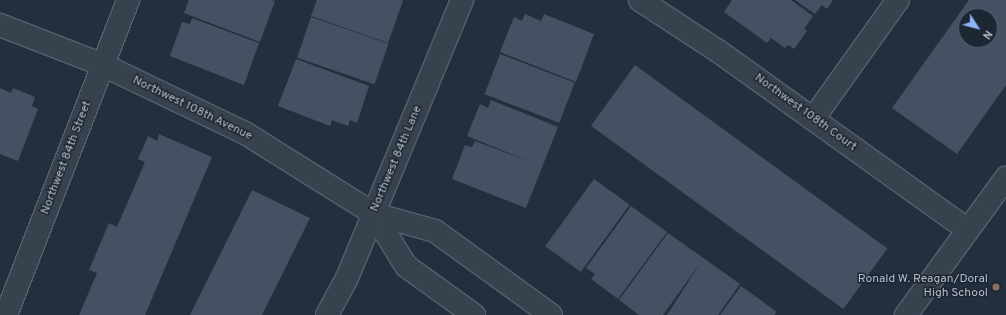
<!DOCTYPE html>
<style>
body{margin:0}
#map{position:relative;width:1006px;height:315px;overflow:hidden;background:#242f3e;font-family:Overpass,sans-serif}
div>[style]{position:absolute}
.building>*{inset:0;background:#455162;transform-origin:0 0}
.roads{filter:drop-shadow(1px 0 #565f6c) drop-shadow(-1px 0 #565f6c) drop-shadow(0 1px #565f6c) drop-shadow(0 -1px #565f6c)}
.minor>*{height:22px;margin:-11px;padding:0 11px;transform-origin:11px;border-radius:11px;background:#38414e}
.dots>*{width:11px;height:11px;translate:-50% -50%;box-sizing:border-box;border:2px solid #1d2633;border-radius:50%}
span{translate:-50% -50%;white-space:nowrap;text-align:center;line-height:1.15;-webkit-text-stroke:3px #1d2633;paint-order:stroke}
.street-label{font-size:12px;color:#b4bcc9}
.poi-label{font-size:12px;color:#b4bcc9}
.right{translate:-100% -50%;text-align:right}
.north{position:absolute;left:958px;top:8px;width:40px;height:40px;box-sizing:border-box;background:#1d2633;border:1px solid #59626f;border-radius:50%;rotate:126deg;font-size:11px;font-weight:700;line-height:16px;text-align:center;color:#b4bcc9}
.north::after{content:'';display:block;margin:auto;width:14px;height:18px;background:#8ab4f8;clip-path:polygon(50% 0,100% 100%,50% 72%,0 100%)}
</style>
<div id="map">
<div class="building">
<div style="clip-path:polygon(189px 0,272px 0,275px 1px,260px 42px,184px 13px)"></div>
<div style="clip-path:polygon(317px 0,401px 0,403px 1px,388px 43px,311px 16px)"></div>
<div style="clip-path:polygon(732px 0,791px 0,813px 16px,804px 29px,807px 31px,794px 49px,788px 45px,785px 48px,771px 38px,767px 43px,724px 12px)"></div>
<div style="clip-path:polygon(795px 0,833px 0,827px 9px,822px 5px,815px 14px)"></div>
<div style="clip-path:polygon(evenodd,969px 0,1006px 0,1006px 85px,957px 154px,892px 108px,969px 0,966px 16px,990px 16px,990px 40px,966px 40px,966px 16px)"></div>
<div style="clip-path:polygon(525px 14px,541px 21px,544px 14px,594px 34px,576px 82px,500px 52px,514px 17px,522px 21px)"></div>
<div style="left:311px;top:17px;width:82px;height:43px;rotate:19deg"></div>
<div style="clip-path:polygon(192px 18px,259px 43px,244px 85px,170px 56px,182px 22px,190px 24px)"></div>
<div style="left:500px;top:54px;width:80px;height:43px;rotate:21deg"></div>
<div style="clip-path:polygon(296px 59px,369px 86px,357px 123px,350px 120px,348px 126px,332px 120px,330px 126px,278px 106px)"></div>
<div style="left:635px;top:65px;width:312px;height:75px;rotate:36deg"></div>
<div style="clip-path:polygon(0 88px,11px 93px,13px 88px,35px 97px,32px 106px,38px 109px,18px 161px,0 154px)"></div>
<div style="clip-path:polygon(491px 100px,558px 127px,526px 208px,452px 179px,465px 145px,472px 147px,475px 141px,533px 163px,467px 136px,480px 104px,488px 108px)"></div>
<div style="clip-path:polygon(159px 134px,212px 157px,145px 315px,79px 315px,97px 273px,89px 270px,109px 223px,117px 227px,145px 162px,138px 159px,148px 136px,157px 141px)"></div>
<div style="left:594px;top:179px;width:44px;height:83px;rotate:36deg"></div>
<div style="clip-path:polygon(252px 190px,310px 218px,262px 315px,190px 315px)"></div>
<div style="clip-path:polygon(631px 206px,667px 232px,618px 299px,591px 279px,595px 274px,586px 268px)"></div>
<div style="clip-path:polygon(668px 233px,740px 284px,718px 315px,667px 315px,701px 262px,663px 315px,639px 315px,619px 300px)"></div>
<div style="clip-path:polygon(741px 286px,777px 312px,774px 315px,720px 315px)"></div>
</div>
<div class="roads">
<div class="minor">
<div style="left:640px;top:0;width:93px;rotate:33.2deg"></div>
<div style="left:718px;top:51px;width:307px;rotate:35.6deg"></div>
<div style="left:0;top:25px;width:110px;rotate:21.2deg"></div>
<div style="left:103px;top:65px;width:157px;rotate:25.6deg"></div>
<div style="left:245px;top:133px;width:152px;rotate:32.1deg"></div>
<div style="left:374px;top:214px;width:63px;rotate:15.6deg"></div>
<div style="left:435px;top:231px;width:143px;rotate:35.9deg"></div>
<div style="left:813px;top:119px;width:146px;rotate:-54.5deg"></div>
<div style="left:374px;top:214px;width:61px;rotate:58.4deg"></div>
<div style="left:406px;top:266px;width:84px;rotate:35.8deg"></div>
<div style="left:6px;top:315px;width:338px;rotate:-68.8deg"></div>
<div style="left:327px;top:315px;width:42px;rotate:-61.6deg"></div>
<div style="left:347px;top:278px;width:301px;rotate:-67.5deg"></div>
<div style="left:906px;top:315px;width:170px;rotate:-53.9deg"></div>
</div>
</div>
<div class="dots">
<div style="left:996px;top:287px;background:#8d6e63"></div>
</div>
<div class="street-label">
<span style="left:192px;top:109px;rotate:26deg">Northwest 108th Avenue</span>
<span style="left:805px;top:113px;rotate:36deg">Northwest 108th Court</span>
<span style="left:67px;top:158px;rotate:-69deg">Northwest 84th Street</span>
<span style="left:397px;top:159px;rotate:-67deg">Northwest 84th Lane</span>
</div>
<div class="poi-label">
<span class="right" style="left:988px;top:287px">Ronald W. Reagan/Doral<br>High School</span>
</div>
<div class="north">N</div>
</div>
